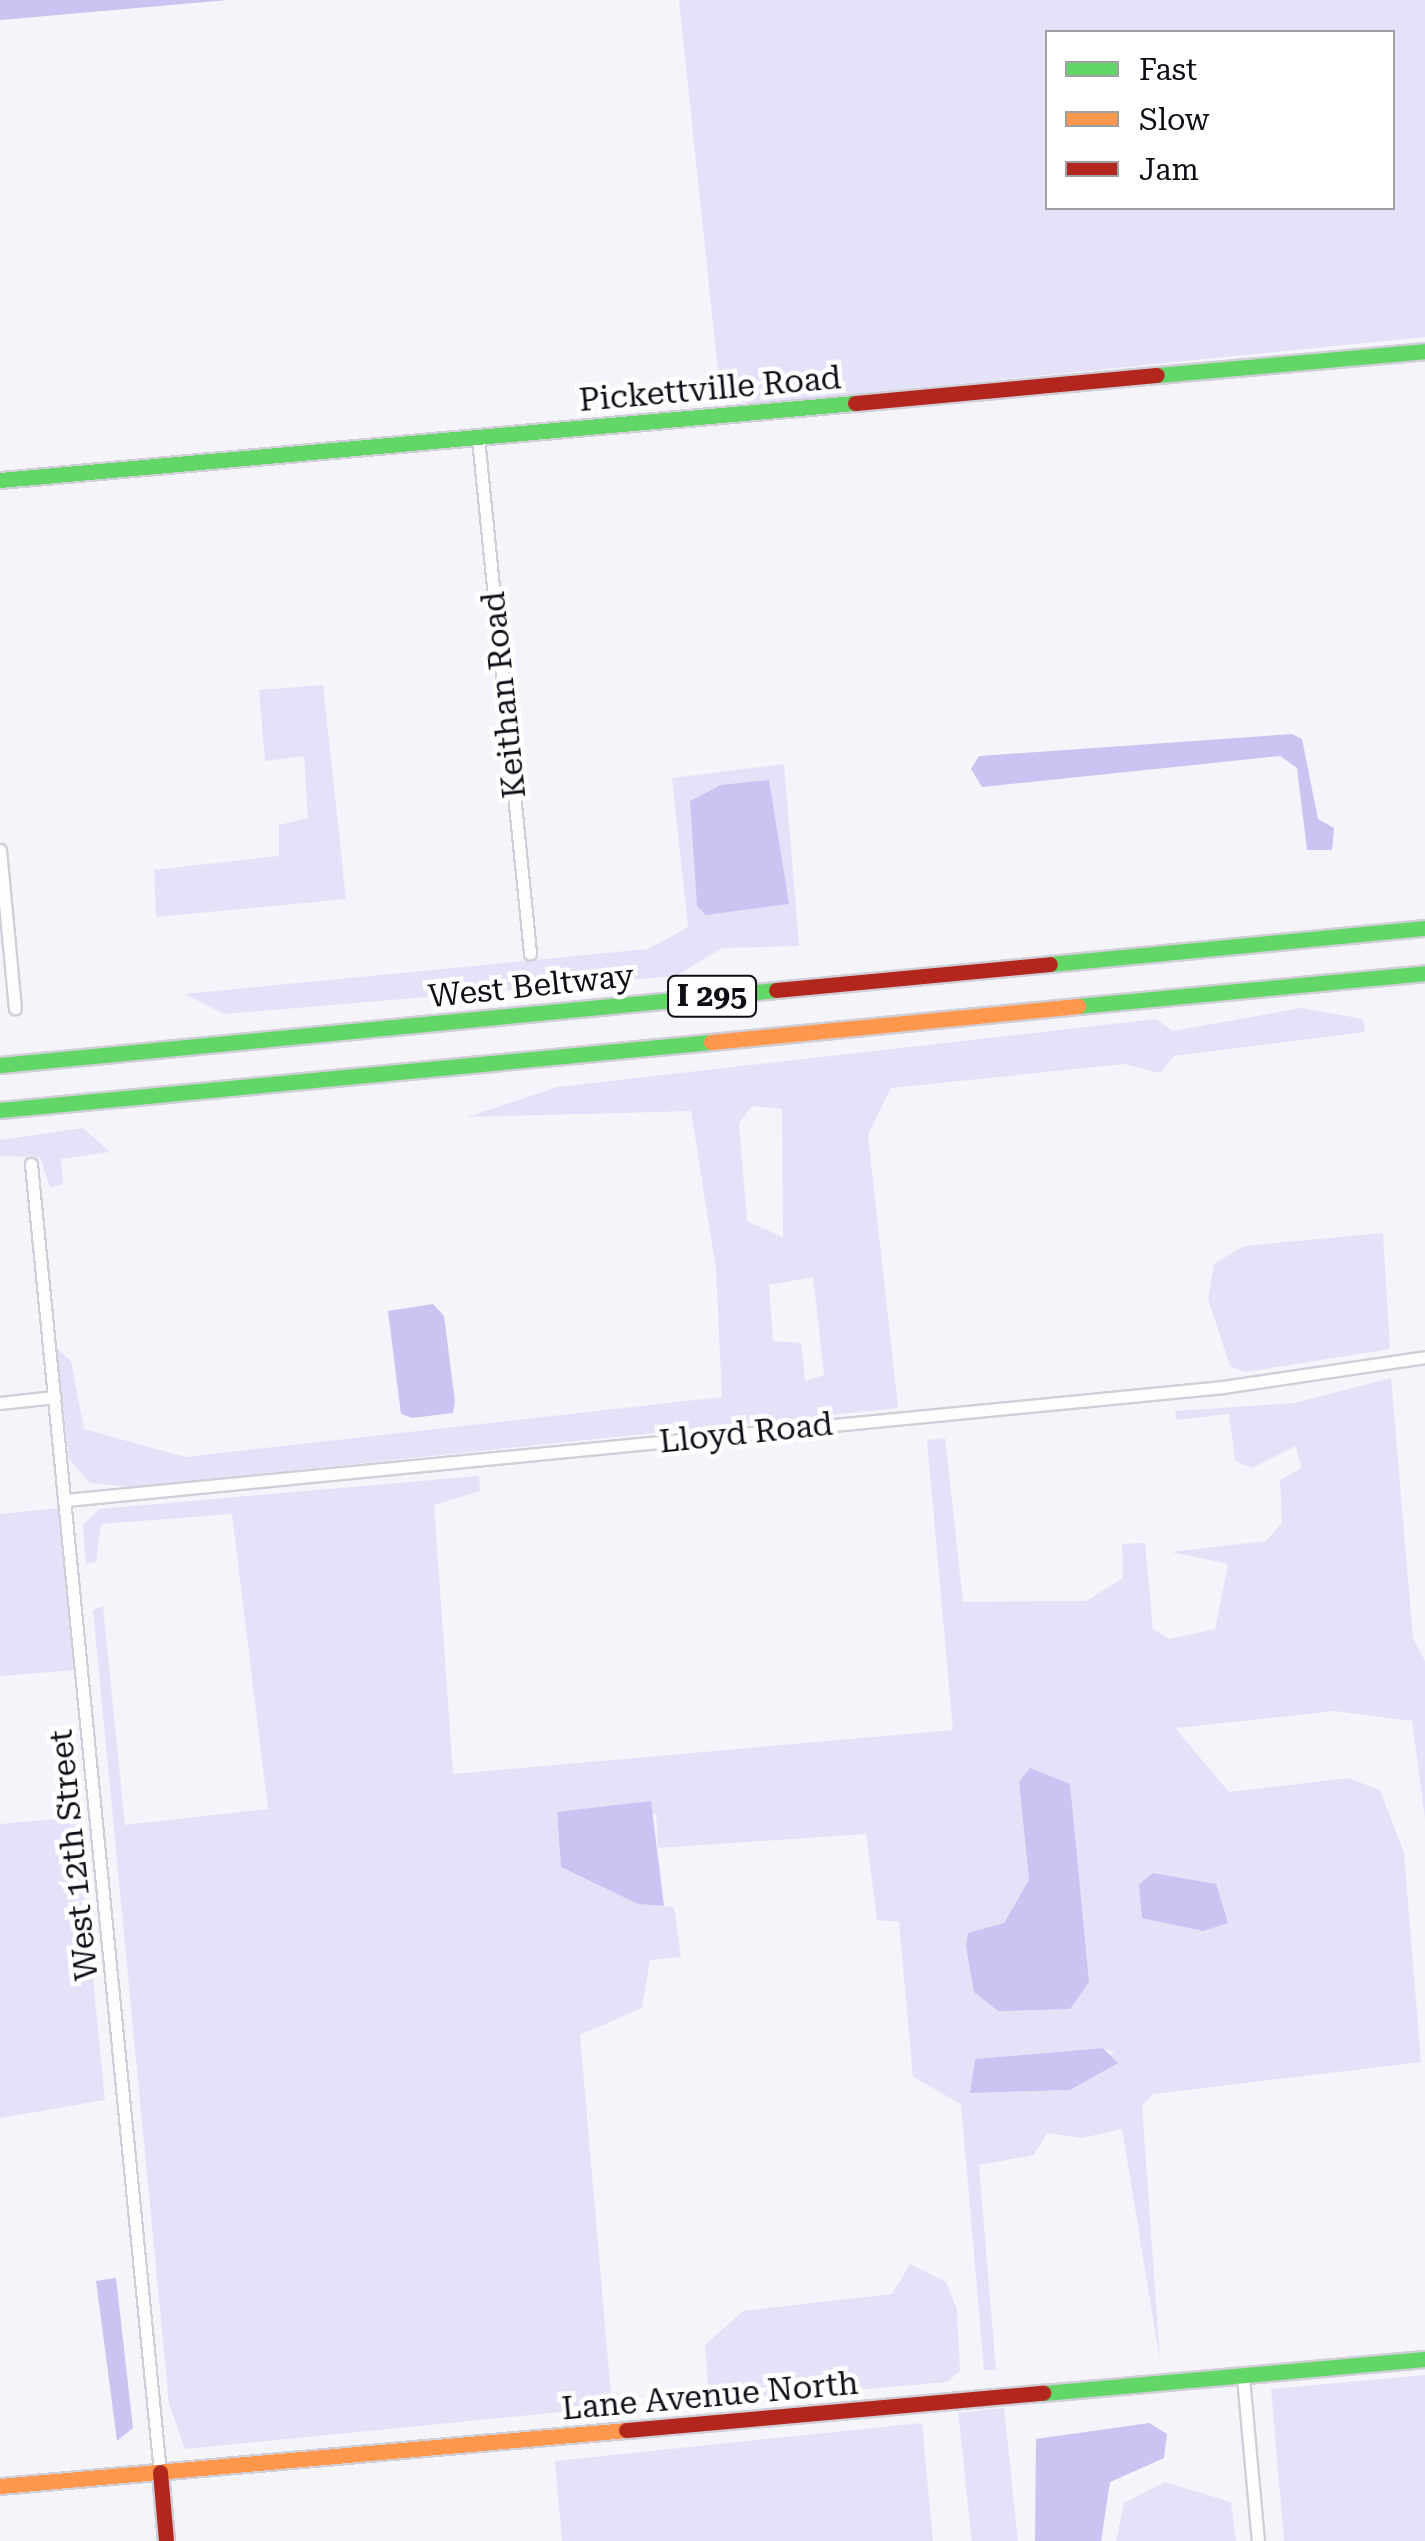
<!DOCTYPE html>
<style>
body{margin:0}
#map{position:relative;width:1425px;height:2541px;overflow:hidden;background:#f4f4fa;font-family:"Roboto Serif",serif}
div>[style]{position:absolute}
.green>*{inset:0;background:#e4e2f8;transform-origin:0 0}
.water>*{inset:0;background:#c9c4f1}
.roads{filter:drop-shadow(2px 0 #d0cfd7) drop-shadow(-2px 0 #d0cfd7) drop-shadow(0 2px #d0cfd7) drop-shadow(0 -2px #d0cfd7)}
.street>*{height:11px;margin:-5.5px;padding:0 5.5px;transform-origin:5.5px;border-radius:5.5px;background:#fdfdfe}
.fast>*{height:15px;margin:-7.5px;padding:0 7.5px;transform-origin:7.5px;border-radius:7.5px;background:#63d668}
.slow>*{height:15px;margin:-7.5px;padding:0 7.5px;transform-origin:7.5px;border-radius:7.5px;background:#ff974d}
.jam>*{height:15px;margin:-7.5px;padding:0 7.5px;transform-origin:7.5px;border-radius:7.5px;background:#b3261e}
span{translate:-50% -50%;white-space:nowrap;text-align:center;line-height:1.15;-webkit-text-stroke:9px #fff;paint-order:stroke}
.shield-label span{padding:2px 8px;background:#fff;border:2px solid;border-radius:8px;-webkit-text-stroke-width:0}
.shield-label{font-size:30px;color:#0f0e17;font-weight:700}
.street-label{font-size:32px;color:#0f0e17}
.legend{position:absolute;left:1045px;top:30px;width:350px;height:180px;box-sizing:border-box;background:#fff;border:2px solid #9f9fa2;margin:0;padding:12px 18px;list-style:none;font-size:30px;color:#0f0e17}
.legend li{display:flex;align-items:center;gap:20px;height:50px}
.legend b{width:50px;border:2px solid #9f9fa2}
</style>
<div id="map">
<div class="green">
<div style="clip-path:polygon(evenodd,679px 0,1425px 0,1425px 337px,755px 404px,721px 400px,679px 0,1048px 32px,1392px 32px,1392px 208px,1048px 208px,1048px 32px)"></div>
<div style="clip-path:polygon(323px 685px,346px 899px,156px 917px,154px 870px,279px 856px,279px 825px,308px 818px,304px 756px,265px 761px,259px 690px)"></div>
<div style="clip-path:polygon(784px 764px,799px 946px,722px 948px,676px 976px,224px 1014px,185px 994px,648px 949px,688px 927px,672px 778px)"></div>
<div style="clip-path:polygon(evenodd,1301px 1008px,1363px 1019px,1365px 1032px,1174px 1056px,1160px 1073px,1124px 1064px,891px 1088px,868px 1135px,898px 1408px,130px 1487px,90px 1483px,69px 1459px,56px 1348px,71px 1361px,84px 1429px,185px 1457px,722px 1397px,716px 1269px,691px 1111px,467px 1117px,558px 1087px,1156px 1019px,1173px 1031px,1301px 1008px,752px 1106px,782px 1109px,783px 1237px,747px 1221px,739px 1123px,752px 1106px,1301px 1008px,813px 1277px,824px 1375px,805px 1381px,801px 1343px,773px 1341px,769px 1285px,813px 1277px)"></div>
<div style="clip-path:polygon(83px 1128px,110px 1152px,61px 1159px,63px 1184px,50px 1187px,40px 1157px,0 1156px,0 1140px)"></div>
<div style="clip-path:polygon(1383px 1233px,1390px 1349px,1245px 1372px,1230px 1366px,1208px 1299px,1214px 1264px,1244px 1246px)"></div>
<div style="clip-path:polygon(evenodd,1391px 1378px,1413px 1638px,1425px 1661px,1425px 1818px,1412px 1721px,1335px 1711px,1175px 1728px,1229px 1792px,1348px 1778px,1380px 1790px,1404px 1853px,1421px 2062px,1153px 2094px,1142px 2106px,1160px 2361px,1122px 2129px,1082px 2138px,1047px 2133px,1034px 2155px,979px 2165px,996px 2370px,984px 2370px,961px 2104px,913px 2077px,899px 1922px,877px 1920px,866px 1834px,658px 1848px,656px 1814px,557px 1812px,561px 1867px,638px 1904px,674px 1907px,681px 1957px,650px 1960px,642px 2008px,580px 2035px,612px 2407px,185px 2449px,169px 2404px,93px 1610px,103px 1606px,125px 1825px,268px 1809px,232px 1514px,101px 1524px,96px 1562px,86px 1564px,83px 1525px,99px 1509px,479px 1476px,480px 1491px,434px 1505px,453px 1774px,953px 1730px,927px 1440px,945px 1438px,963px 1602px,1086px 1601px,1123px 1578px,1122px 1544px,1145px 1543px,1153px 1629px,1169px 1639px,1215px 1629px,1228px 1564px,1171px 1552px,1266px 1541px,1282px 1523px,1280px 1480px,1301px 1468px,1296px 1446px,1252px 1468px,1235px 1461px,1229px 1414px,1176px 1420px,1175px 1411px,1295px 1403px,1391px 1378px,1019px 1782px,1070px 2009px,1004px 1923px,1029px 1880px,1019px 1782px,1391px 1378px,1103px 2048px,1114px 2052px,1070px 2090px,970px 2093px,976px 2059px,1103px 2048px)"></div>
<div style="clip-path:polygon(59px 1508px,74px 1670px,0 1676px,0 1514px)"></div>
<div style="clip-path:polygon(77px 1817px,105px 2100px,0 2118px,0 1824px)"></div>
<div style="clip-path:polygon(910px 2264px,946px 2282px,957px 2309px,960px 2371px,947px 2382px,709px 2403px,705px 2345px,743px 2311px,892px 2294px)"></div>
<div style="clip-path:polygon(1425px 2375px,1425px 2541px,1284px 2541px,1271px 2389px)"></div>
<div style="left:1004px;top:2408px;width:134px;height:46px;rotate:84deg"></div>
<div style="clip-path:polygon(922px 2423px,933px 2541px,562px 2541px,555px 2461px)"></div>
<div style="clip-path:polygon(1165px 2482px,1231px 2502px,1236px 2541px,1116px 2541px,1124px 2503px)"></div>
</div>
<div class="water">
<div style="clip-path:polygon(0 0,228px 0,0 20px)"></div>
<div style="clip-path:polygon(1292px 734px,1302px 739px,1318px 819px,1334px 828px,1332px 850px,1307px 850px,1297px 768px,1280px 756px,982px 787px,971px 769px,979px 756px)"></div>
<div style="clip-path:polygon(769px 780px,789px 904px,706px 915px,697px 906px,690px 801px,721px 785px)"></div>
<div style="clip-path:polygon(433px 1304px,444px 1316px,455px 1402px,453px 1413px,412px 1418px,401px 1414px,388px 1311px)"></div>
<div style="clip-path:polygon(1030px 1768px,1070px 1784px,1089px 1982px,1070px 2009px,998px 2011px,974px 1992px,966px 1946px,968px 1933px,1004px 1923px,1029px 1880px,1019px 1782px)"></div>
<div style="clip-path:polygon(651px 1801px,664px 1906px,638px 1904px,561px 1867px,557px 1812px)"></div>
<div style="clip-path:polygon(1153px 1873px,1216px 1884px,1228px 1923px,1203px 1931px,1142px 1918px,1139px 1884px)"></div>
<div style="clip-path:polygon(1103px 2048px,1118px 2063px,1070px 2090px,970px 2093px,975px 2059px)"></div>
<div style="clip-path:polygon(116px 2278px,133px 2428px,117px 2441px,96px 2281px)"></div>
<div style="clip-path:polygon(1149px 2423px,1167px 2434px,1164px 2458px,1110px 2482px,1101px 2541px,1035px 2541px,1036px 2439px)"></div>
</div>
<div class="roads">
<div class="street">
<div style="left:478px;top:438px;width:518px;rotate:84.23deg"></div>
<div style="left:0;top:850px;width:159px;rotate:84.6deg"></div>
<div style="left:31px;top:1164px;width:1314px;rotate:84.37deg"></div>
<div style="left:0;top:1403px;width:55px;rotate:-6.2deg"></div>
<div style="left:66px;top:1500px;width:1163px;rotate:-5.58deg"></div>
<div style="left:1223px;top:1387px;width:204px;rotate:-8.4deg"></div>
<div style="left:1243px;top:2377px;width:165px;rotate:84.8deg"></div>
</div>
<div class="fast">
<div style="left:1157px;top:375px;width:269px;rotate:-5.1deg"></div>
<div style="left:0;top:480px;width:858px;rotate:-5.15deg"></div>
<div style="left:1050px;top:964px;width:377px;rotate:-5.5deg"></div>
<div style="left:1078px;top:1006px;width:349px;rotate:-5.4deg"></div>
<div style="left:0;top:1065px;width:780px;rotate:-5.52deg"></div>
<div style="left:0;top:1110px;width:714px;rotate:-5.46deg"></div>
<div style="left:1043px;top:2393px;width:384px;rotate:-5.1deg"></div>
</div>
<div class="slow">
<div style="left:711px;top:1042px;width:369px;rotate:-5.6deg"></div>
<div style="left:0;top:2486px;width:628px;rotate:-5.11deg"></div>
</div>
<div class="jam">
<div style="left:855px;top:403px;width:303px;rotate:-5.3deg"></div>
<div style="left:776px;top:990px;width:275px;rotate:-5.4deg"></div>
<div style="left:626px;top:2430px;width:419px;rotate:-5.1deg"></div>
<div style="left:160px;top:2472px;width:69px;rotate:85deg"></div>
</div>
</div>
<div class="shield-label">
<span style="left:712px;top:996px">I 295</span>
</div>
<div class="street-label">
<span style="left:710px;top:389px;rotate:-5deg">Pickettville Road</span>
<span style="left:504px;top:695px;rotate:-96deg">Keithan Road</span>
<span style="left:531px;top:986px;rotate:-6deg">West Beltway</span>
<span style="left:746px;top:1433px;rotate:-6deg">Lloyd Road</span>
<span style="left:74px;top:1855px;rotate:-96deg">West 12th Street</span>
<span style="left:710px;top:2396px;rotate:-5deg">Lane Avenue North</span>
</div>
<ul class="legend">
<li><b style="height:12px;background:#63d668"></b>Fast</li>
<li><b style="height:12px;background:#ff974d"></b>Slow</li>
<li><b style="height:12px;background:#b3261e"></b>Jam</li>
</ul>
</div>
